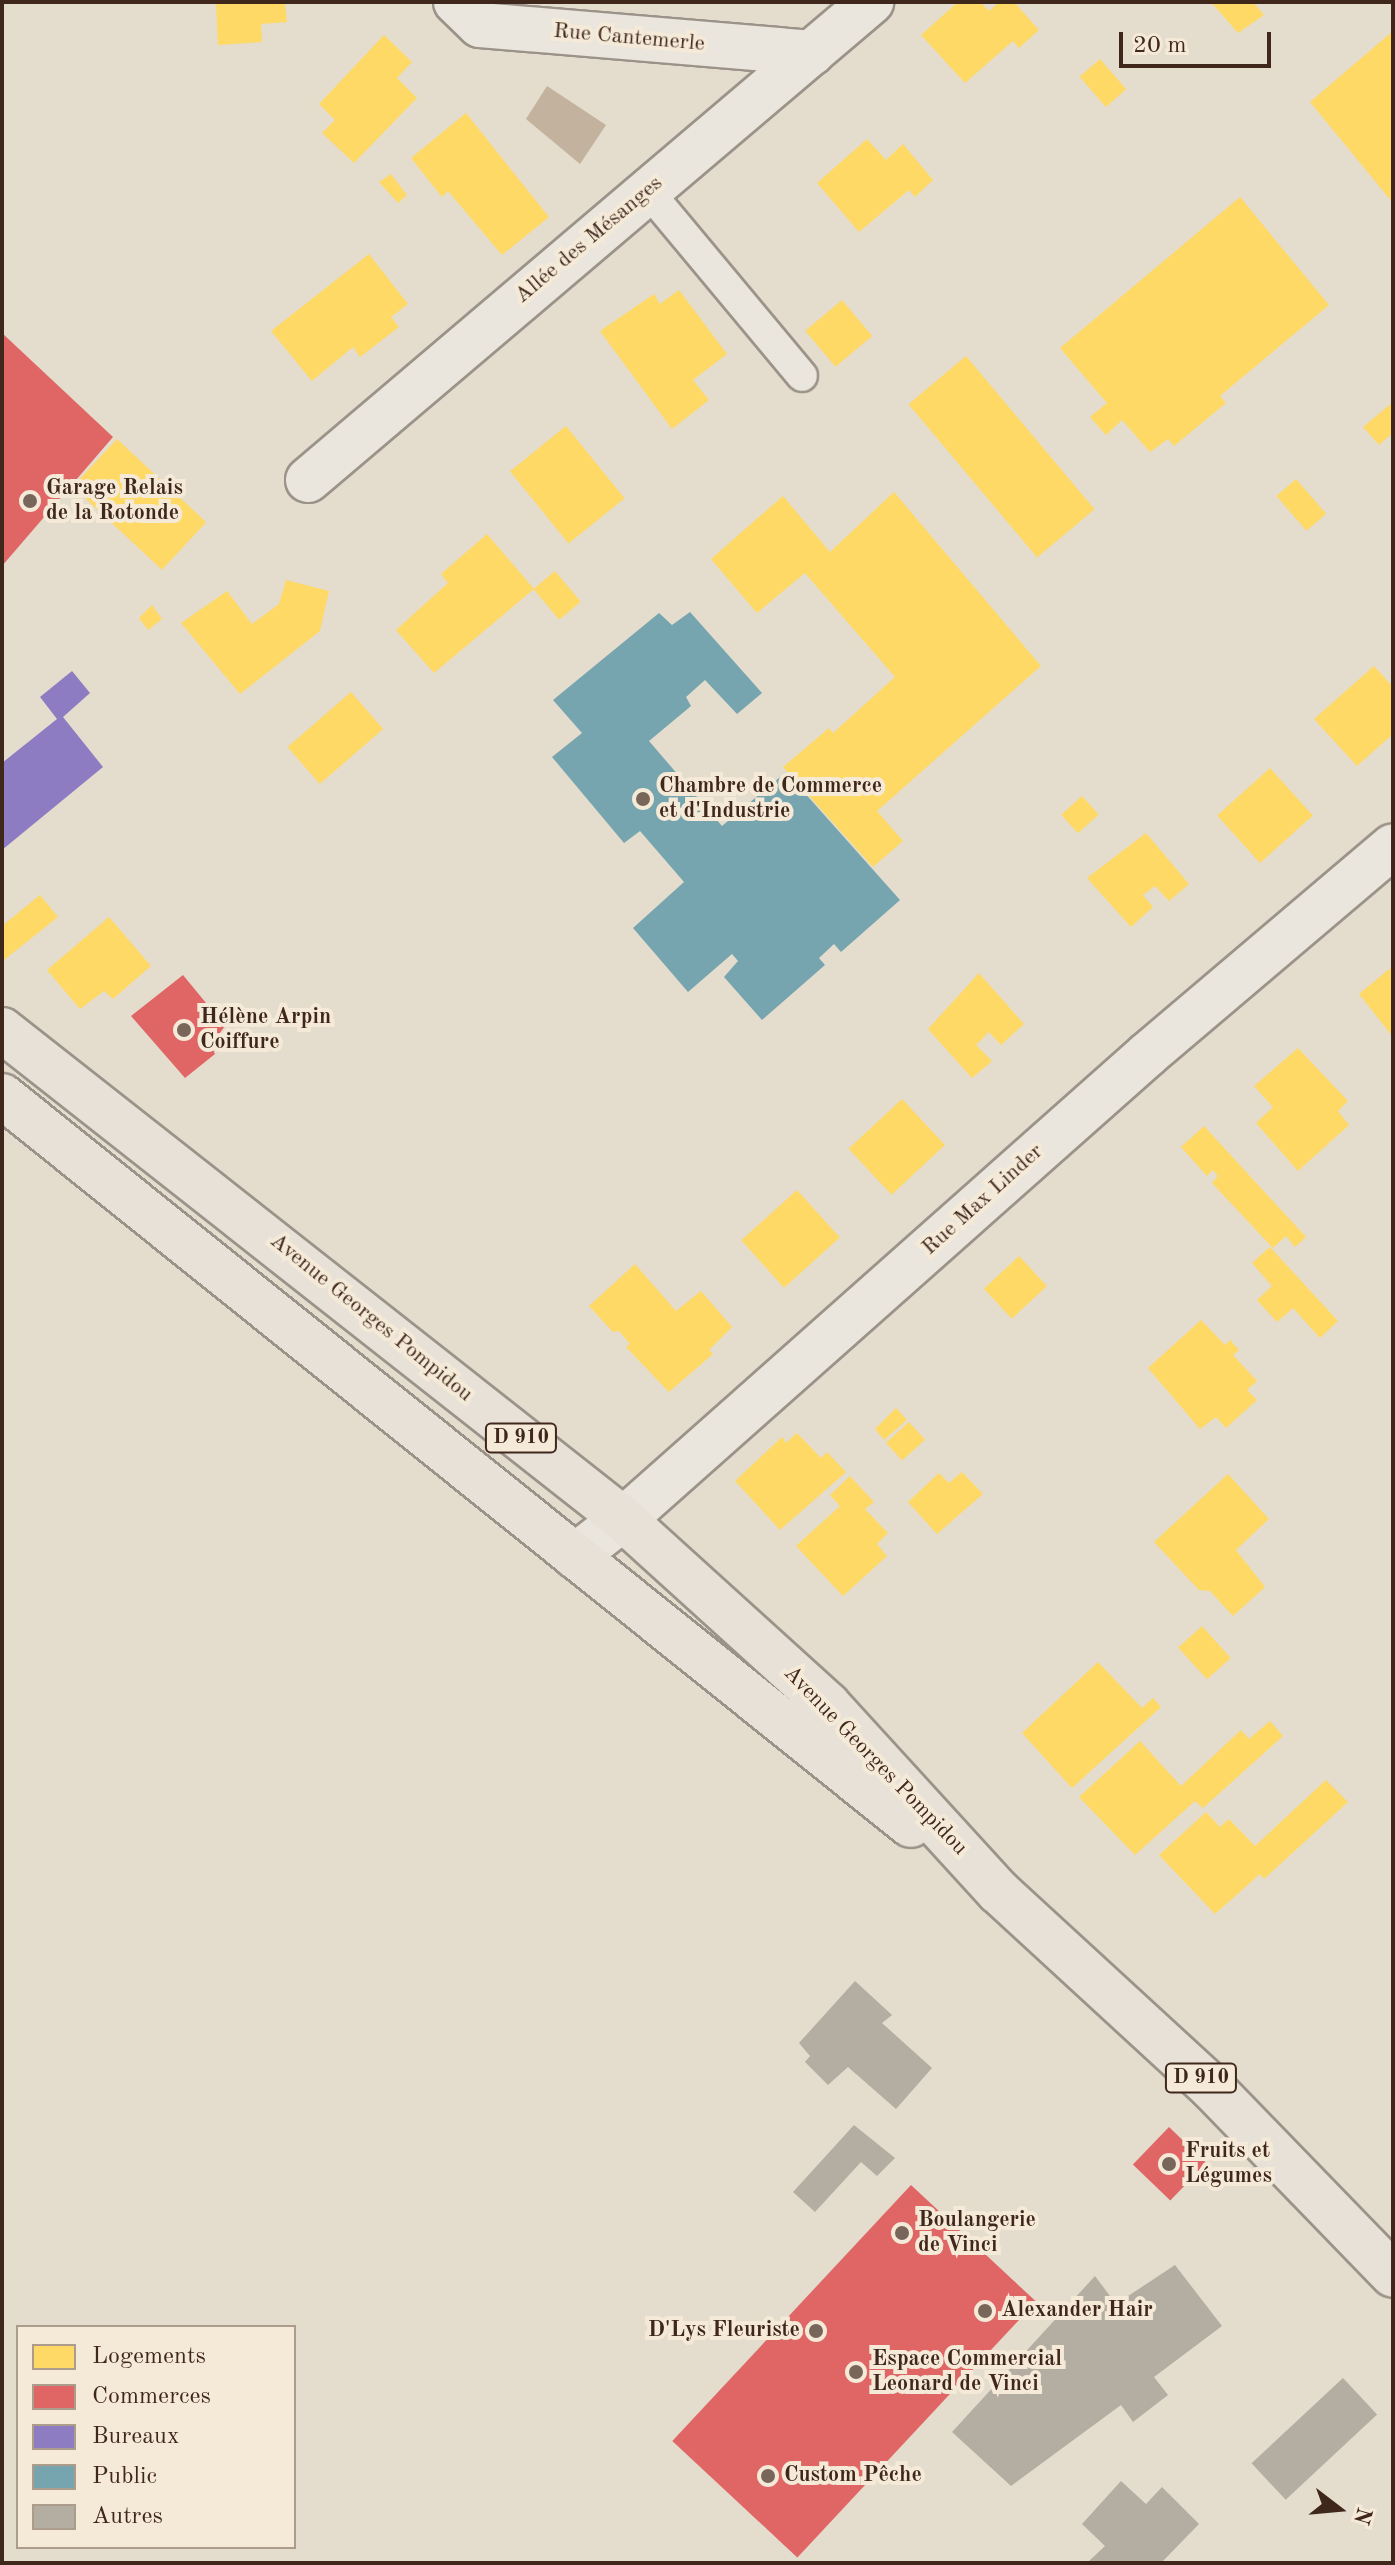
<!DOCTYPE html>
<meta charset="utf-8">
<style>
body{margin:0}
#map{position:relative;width:1395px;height:2565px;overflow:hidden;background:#e4dccc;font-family:"Old Standard TT",serif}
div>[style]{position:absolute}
.water>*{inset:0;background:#c2b29e}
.homes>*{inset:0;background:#ffd966;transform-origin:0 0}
.shops>*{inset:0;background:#e06666;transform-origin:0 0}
.offices>*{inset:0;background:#8e7cc3}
.public>*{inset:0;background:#76a5af}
.building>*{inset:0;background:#b4ada2;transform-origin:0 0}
.roads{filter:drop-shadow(2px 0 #9b9389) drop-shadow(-2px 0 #9b9389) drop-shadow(0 2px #9b9389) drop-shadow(0 -2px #9b9389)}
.lane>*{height:30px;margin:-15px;padding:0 15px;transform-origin:15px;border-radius:15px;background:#eae5dd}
.street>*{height:44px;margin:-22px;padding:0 22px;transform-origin:22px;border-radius:22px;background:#eae5dd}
.primary>*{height:44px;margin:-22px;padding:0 22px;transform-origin:22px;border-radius:22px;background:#e7e1d8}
.dots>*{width:22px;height:22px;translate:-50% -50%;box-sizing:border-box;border:4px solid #f4ead7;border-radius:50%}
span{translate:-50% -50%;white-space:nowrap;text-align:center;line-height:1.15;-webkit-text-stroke:8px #f4ead7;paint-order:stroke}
.shield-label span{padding:2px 6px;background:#f4ead7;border:2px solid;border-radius:6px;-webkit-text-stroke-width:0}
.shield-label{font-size:20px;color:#40271c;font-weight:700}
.street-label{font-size:22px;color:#40271c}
.poi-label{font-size:22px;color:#40271c;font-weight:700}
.left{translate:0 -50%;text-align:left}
.right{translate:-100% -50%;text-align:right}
.frame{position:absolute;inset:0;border:4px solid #40271c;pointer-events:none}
.legend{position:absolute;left:16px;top:2325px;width:280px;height:224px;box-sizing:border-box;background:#f4ead7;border:2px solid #ac9c8c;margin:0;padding:10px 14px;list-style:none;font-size:24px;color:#40271c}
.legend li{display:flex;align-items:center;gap:16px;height:40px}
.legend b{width:40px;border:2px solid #ac9c8c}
.north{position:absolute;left:1299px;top:2469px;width:80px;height:80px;-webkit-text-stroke:6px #f4ead7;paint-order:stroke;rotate:106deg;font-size:22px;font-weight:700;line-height:32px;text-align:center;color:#40271c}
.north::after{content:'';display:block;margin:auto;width:28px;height:36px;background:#40271c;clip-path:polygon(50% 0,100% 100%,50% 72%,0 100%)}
.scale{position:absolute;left:1119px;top:32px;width:152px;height:36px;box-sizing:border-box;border:4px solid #40271c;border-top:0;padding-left:10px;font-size:24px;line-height:28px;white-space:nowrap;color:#40271c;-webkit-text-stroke:6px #f4ead7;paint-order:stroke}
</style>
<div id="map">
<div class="water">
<div style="clip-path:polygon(547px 86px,606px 125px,580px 164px,526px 119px)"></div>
</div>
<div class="homes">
<div style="clip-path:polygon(216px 2px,285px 2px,287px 22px,261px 24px,262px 42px,218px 45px)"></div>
<div style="clip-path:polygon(958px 2px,980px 2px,989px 11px,999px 2px,1014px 2px,1039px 30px,1019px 48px,1013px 41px,965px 83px,921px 35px)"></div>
<div style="clip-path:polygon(1211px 2px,1253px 2px,1264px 15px,1238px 33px)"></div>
<div style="clip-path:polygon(1393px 31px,1393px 203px,1310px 102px)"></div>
<div style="clip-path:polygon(384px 35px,412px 62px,397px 78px,417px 98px,354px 163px,322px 133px,335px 120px,319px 104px)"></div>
<div style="left:1100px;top:59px;width:40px;height:27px;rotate:49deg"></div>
<div style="clip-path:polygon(466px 113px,549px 217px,502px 255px,448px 191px,442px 197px,411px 158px)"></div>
<div style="clip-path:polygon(867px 139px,886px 160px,903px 144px,933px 180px,915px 197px,909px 190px,859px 232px,817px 183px)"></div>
<div style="clip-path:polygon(391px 174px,407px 195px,398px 203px,379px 182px)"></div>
<div style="clip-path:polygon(1240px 197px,1329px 305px,1220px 396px,1226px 403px,1174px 446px,1168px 439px,1150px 452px,1122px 420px,1106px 435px,1090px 417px,1107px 403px,1060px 348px)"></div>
<div style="clip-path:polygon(369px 254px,408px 304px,391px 317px,399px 327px,360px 357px,353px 347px,312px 381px,271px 331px)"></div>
<div style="clip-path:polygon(679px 290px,727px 354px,693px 380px,709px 400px,672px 429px,600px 331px,654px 294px,660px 304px)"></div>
<div style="left:842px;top:300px;width:47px;height:48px;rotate:50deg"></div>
<div style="left:966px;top:356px;width:200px;height:75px;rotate:50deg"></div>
<div style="clip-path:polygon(1393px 402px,1393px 433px,1379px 445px,1363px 427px)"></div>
<div style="left:566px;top:426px;width:93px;height:72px;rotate:51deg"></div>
<div style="left:117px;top:439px;width:122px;height:65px;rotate:43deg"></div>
<div style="left:1296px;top:479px;width:46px;height:26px;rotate:49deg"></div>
<div style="clip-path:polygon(894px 492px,1041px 666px,877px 811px,903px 841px,873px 867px,783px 767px,829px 728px,833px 733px,895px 677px,805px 573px,757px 613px,711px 559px,783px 496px,830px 552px)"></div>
<div style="clip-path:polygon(487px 534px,534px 589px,434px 673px,396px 630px,448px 583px,441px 574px)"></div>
<div style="left:555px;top:571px;width:40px;height:28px;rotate:50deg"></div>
<div style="clip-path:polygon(286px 580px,329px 591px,320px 631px,240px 694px,181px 623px,227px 591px,252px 624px,279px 604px)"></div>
<div style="clip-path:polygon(152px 605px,162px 619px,148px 630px,139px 618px)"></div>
<div style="clip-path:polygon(1374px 666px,1393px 687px,1393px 734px,1357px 766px,1314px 719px)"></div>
<div style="left:351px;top:692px;width:49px;height:84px;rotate:49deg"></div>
<div style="left:1270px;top:768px;width:64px;height:71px;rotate:48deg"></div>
<div style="left:1082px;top:796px;width:25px;height:28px;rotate:48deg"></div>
<div style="clip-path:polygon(1146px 833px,1189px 884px,1169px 901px,1155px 886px,1143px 895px,1153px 907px,1131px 927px,1087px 878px)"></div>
<div style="clip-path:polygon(40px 895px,58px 917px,4px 960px,2px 926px)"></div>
<div style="clip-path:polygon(109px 917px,151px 966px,113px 999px,104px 991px,80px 1009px,47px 970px)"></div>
<div style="clip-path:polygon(1393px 966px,1393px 1037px,1359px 994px)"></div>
<div style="clip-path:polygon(979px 973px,1024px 1024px,1001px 1045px,989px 1032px,976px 1045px,992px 1061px,972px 1078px,928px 1029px)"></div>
<div style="clip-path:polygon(1298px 1048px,1348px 1101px,1338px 1111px,1349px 1125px,1298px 1171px,1256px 1123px,1273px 1107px,1254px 1086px)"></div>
<div style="left:902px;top:1099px;width:63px;height:73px;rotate:47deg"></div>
<div style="clip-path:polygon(1204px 1126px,1306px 1237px,1295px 1247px,1286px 1236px,1273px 1248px,1212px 1183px,1218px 1176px,1213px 1170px,1207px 1176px,1181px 1147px)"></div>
<div style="left:797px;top:1190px;width:64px;height:75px;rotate:48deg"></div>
<div style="clip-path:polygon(1270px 1247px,1338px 1321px,1320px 1338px,1293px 1308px,1277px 1322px,1257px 1300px,1272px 1286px,1252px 1263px)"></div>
<div style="left:1019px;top:1256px;width:41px;height:48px;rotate:47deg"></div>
<div style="clip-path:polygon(635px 1264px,676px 1311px,701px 1291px,732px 1327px,709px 1350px,713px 1354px,669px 1392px,626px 1347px,630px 1344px,619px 1331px,613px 1332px,589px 1306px)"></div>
<div style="clip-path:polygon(1201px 1320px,1225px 1345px,1230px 1340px,1239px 1350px,1233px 1355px,1257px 1381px,1247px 1390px,1257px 1400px,1226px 1428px,1216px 1417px,1200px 1429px,1148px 1368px)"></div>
<div style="clip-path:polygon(896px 1408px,907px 1420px,884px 1440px,875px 1429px)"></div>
<div style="left:909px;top:1422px;width:24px;height:31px;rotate:48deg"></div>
<div style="clip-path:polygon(797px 1433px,821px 1458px,827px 1452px,846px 1472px,780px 1530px,735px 1481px,782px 1437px,786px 1443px)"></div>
<div style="clip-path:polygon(962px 1472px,983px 1494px,937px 1534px,908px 1502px,939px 1473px,949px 1483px)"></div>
<div style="clip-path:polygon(1228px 1474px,1269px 1519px,1236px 1550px,1265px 1587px,1233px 1616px,1210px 1591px,1199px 1590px,1154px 1542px)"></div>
<div style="clip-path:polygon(850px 1476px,874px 1502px,865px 1509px,888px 1533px,877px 1544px,887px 1556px,843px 1596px,796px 1546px,840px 1506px,830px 1495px)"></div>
<div style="left:1202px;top:1626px;width:43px;height:32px;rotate:48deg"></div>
<div style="clip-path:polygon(1098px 1662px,1142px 1708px,1153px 1698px,1161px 1707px,1072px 1788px,1022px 1733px)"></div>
<div style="clip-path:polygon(1270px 1721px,1283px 1736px,1203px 1808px,1195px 1801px,1135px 1855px,1079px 1797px,1140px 1741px,1181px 1786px,1241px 1730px,1249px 1739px)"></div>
<div style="clip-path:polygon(1326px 1780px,1348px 1802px,1264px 1879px,1260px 1874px,1215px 1914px,1159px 1855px,1206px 1812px,1220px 1827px,1229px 1819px,1255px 1846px)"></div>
</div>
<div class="shops">
<div style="clip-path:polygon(2px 333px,113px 437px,2px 566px)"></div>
<div style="clip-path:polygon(183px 975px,225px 1026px,211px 1045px,215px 1054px,185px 1078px,131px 1016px)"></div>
<div style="left:1169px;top:2127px;width:52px;height:52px;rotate:44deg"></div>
<div style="left:911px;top:2185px;width:171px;height:350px;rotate:43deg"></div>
</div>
<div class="offices">
<div style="clip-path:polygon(72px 671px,90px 693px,63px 717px,103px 767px,2px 850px,2px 763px,57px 719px,40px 697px)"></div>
</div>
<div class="public">
<div style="clip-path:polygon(690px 612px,762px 693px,737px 714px,705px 680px,686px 697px,691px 706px,649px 741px,722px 826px,786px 772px,900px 900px,841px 952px,834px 944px,819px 958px,825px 965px,762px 1020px,724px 977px,738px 961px,732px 954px,688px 992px,633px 928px,684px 882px,640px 831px,624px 843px,552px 757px,582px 733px,553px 700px,659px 613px,672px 625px)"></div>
</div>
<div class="building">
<div style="clip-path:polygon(855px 1981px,892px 2015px,882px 2023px,932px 2068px,896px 2109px,848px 2067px,828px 2085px,805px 2062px,810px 2056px,799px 2043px)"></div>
<div style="clip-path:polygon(854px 2125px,895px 2158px,877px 2176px,861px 2162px,815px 2212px,793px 2192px)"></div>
<div style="clip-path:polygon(1175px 2265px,1222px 2326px,1154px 2377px,1168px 2395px,1133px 2422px,1121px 2405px,1011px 2486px,952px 2432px,1095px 2276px,1116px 2304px)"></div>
<div style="left:1343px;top:2378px;width:50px;height:125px;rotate:47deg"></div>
<div style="clip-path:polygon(1121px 2481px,1146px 2504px,1162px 2487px,1199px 2524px,1161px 2563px,1087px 2563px,1105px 2546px,1082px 2524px)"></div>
</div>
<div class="roads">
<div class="lane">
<div style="left:647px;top:190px;width:242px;rotate:50.2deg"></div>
</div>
<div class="street">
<div style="left:456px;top:2px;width:33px;rotate:44deg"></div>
<div style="left:480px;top:25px;width:333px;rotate:4.8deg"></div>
<div style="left:308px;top:480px;width:739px;rotate:-40.33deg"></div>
<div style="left:575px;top:1556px;width:72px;rotate:-37.7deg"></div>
<div style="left:632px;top:1512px;width:690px;rotate:-41.59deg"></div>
<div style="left:1148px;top:1054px;width:321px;rotate:-40.3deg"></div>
</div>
<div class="primary">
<div style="left:2px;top:1030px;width:789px;rotate:38.21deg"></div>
<div style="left:622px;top:1518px;width:278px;rotate:42.2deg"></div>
<div style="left:828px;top:1705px;width:253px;rotate:47.6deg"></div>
<div style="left:999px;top:1892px;width:289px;rotate:42.6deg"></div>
<div style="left:1212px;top:2088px;width:260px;rotate:45.9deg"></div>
<div style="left:2px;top:1096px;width:1165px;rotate:38.73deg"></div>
</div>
</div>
<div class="dots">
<div style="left:30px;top:501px;background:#79665a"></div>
<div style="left:643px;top:799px;background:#79665a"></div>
<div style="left:184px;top:1030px;background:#79665a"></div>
<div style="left:1169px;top:2164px;background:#79665a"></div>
<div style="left:902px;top:2233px;background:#79665a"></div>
<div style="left:985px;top:2311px;background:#79665a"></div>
<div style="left:816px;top:2331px;background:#79665a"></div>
<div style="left:856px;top:2372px;background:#79665a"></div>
<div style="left:768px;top:2476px;background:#79665a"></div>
</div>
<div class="shield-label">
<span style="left:521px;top:1438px">D 910</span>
<span style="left:1201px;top:2078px">D 910</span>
</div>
<div class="street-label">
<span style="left:629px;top:38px;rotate:5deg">Rue Cantemerle</span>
<span style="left:589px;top:240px;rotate:-40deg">Allée des Mésanges</span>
<span style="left:983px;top:1200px;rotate:-42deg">Rue Max Linder</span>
<span style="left:371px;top:1318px;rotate:39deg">Avenue Georges Pompidou</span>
<span style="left:875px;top:1761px;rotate:46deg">Avenue Georges Pompidou</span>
</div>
<div class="poi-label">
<span class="left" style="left:46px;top:501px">Garage Relais<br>de la Rotonde</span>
<span class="left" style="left:659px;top:799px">Chambre de Commerce<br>et d'Industrie</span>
<span class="left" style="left:200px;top:1030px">Hélène Arpin<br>Coiffure</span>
<span class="left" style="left:1185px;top:2164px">Fruits et<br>Légumes</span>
<span class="left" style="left:918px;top:2233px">Boulangerie<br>de Vinci</span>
<span class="left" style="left:1001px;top:2311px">Alexander Hair</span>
<span class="right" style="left:800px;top:2331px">D'Lys Fleuriste</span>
<span class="left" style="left:872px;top:2372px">Espace Commercial<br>Leonard de Vinci</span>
<span class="left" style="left:784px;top:2476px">Custom Pêche</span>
</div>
<div class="frame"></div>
<ul class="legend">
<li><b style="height:22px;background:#ffd966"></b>Logements</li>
<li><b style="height:22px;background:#e06666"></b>Commerces</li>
<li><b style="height:22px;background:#8e7cc3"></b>Bureaux</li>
<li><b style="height:22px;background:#76a5af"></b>Public</li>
<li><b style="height:22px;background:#b4ada2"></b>Autres</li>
</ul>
<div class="north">N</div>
<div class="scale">20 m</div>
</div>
